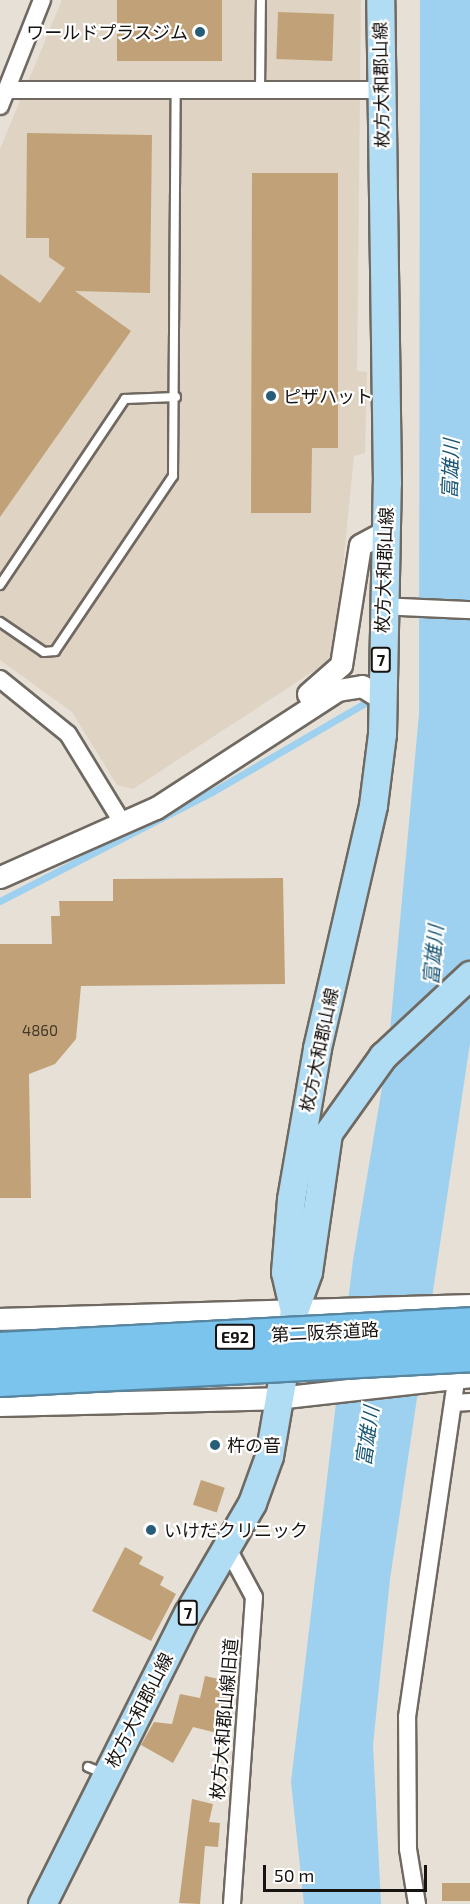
<!DOCTYPE html>
<meta charset="utf-8">
<style>
body{margin:0}
#map{position:relative;width:470px;height:1904px;overflow:hidden;background:#e7e0d6;font-family:"Exo 2","Noto Sans JP",sans-serif}
div>[style]{position:absolute}
.built>*{inset:0;background:#dfd3c3}
.water>*{inset:0;background:#9dd1ef}
.stream>*{height:7px;margin:-3.5px;padding:0 3.5px;transform-origin:3.5px;border-radius:3.5px;background:#9dd1ef}
.building>*{inset:0;background:#c1a278;transform-origin:0 0}
.roads{filter:drop-shadow(2px 0 #6f6961) drop-shadow(-2px 0 #6f6961) drop-shadow(0 2px #6f6961) drop-shadow(0 -2px #6f6961)}
.service>*{height:8px;margin:-4px;padding:0 4px;transform-origin:4px;border-radius:4px;background:#fff}
.minor>*{height:16px;margin:-8px;padding:0 8px;transform-origin:8px;border-radius:8px;background:#fff}
.tertiary>*{height:21px;margin:-10.5px;padding:0 10.5px;transform-origin:10.5px;border-radius:10.5px;background:#fff}
.primary>*{height:27px;margin:-13.5px;padding:0 13.5px;transform-origin:13.5px;border-radius:13.5px;background:#b0dcf4}
.bridges{filter:drop-shadow(2px 0 #5886a0) drop-shadow(-2px 0 #5886a0) drop-shadow(0 2px #5886a0) drop-shadow(0 -2px #5886a0)}
.motorway-bridge>*{height:32px;margin:-16px;padding:0 16px;transform-origin:16px;border-radius:16px;background:#7bc4ed}
.dots>*{width:16px;height:16px;translate:-50% -50%;box-sizing:border-box;border:3px solid #fff;border-radius:50%}
span{translate:-50% -50%;white-space:nowrap;text-align:center;line-height:1.15;-webkit-text-stroke:4.5px #fff;paint-order:stroke}
.number-label{font-size:15px;color:#41372a}
.number-label span{-webkit-text-stroke-width:0}
.shield-label span{padding:2px 4px;background:#fff;border:2px solid;border-radius:4px;-webkit-text-stroke-width:0}
.shield-label{font-size:16px;color:#161310;font-weight:700}
.poi-label{font-size:18px;color:#161310}
.right{translate:-100% -50%;text-align:right}
.left{translate:0 -50%;text-align:left}
.street-label{font-size:18px;color:#161310}
.water-label{font-size:20px;color:#1a5775;font-style:italic}
.scale{position:absolute;left:263px;top:1865px;width:164px;height:27px;box-sizing:border-box;border:3px solid #161310;border-top:0;padding-left:8px;font-size:18px;line-height:21px;white-space:nowrap;color:#161310;-webkit-text-stroke:4px #fff;paint-order:stroke}
</style>
<div id="map">
<div class="built">
<div style="clip-path:polygon(62px 0,361px 0,357px 371px,367px 372px,365px 453px,354px 456px,335px 645px,326px 663px,133px 789px,117px 785px,72px 712px,0 660px,0 149px)"></div>
</div>
<div class="water">
<div style="clip-path:polygon(420px 0,470px 0,470px 1043px,390px 1579px,373px 1745px,381px 1904px,304px 1904px,291px 1782px,353px 1260px,388px 1052px,419px 714px)"></div>
</div>
<div class="stream">
<div style="left:0;top:901px;width:238px;rotate:-27.2deg"></div>
<div style="left:212px;top:792px;width:183px;rotate:-30.2deg"></div>
</div>
<div class="building">
<div style="left:117px;top:0;width:105px;height:61px"></div>
<div style="left:278px;top:12px;width:56px;height:47px;rotate:2deg"></div>
<div style="clip-path:polygon(27px 133px,152px 135px,150px 293px,75px 291px,131px 331px,0 517px,0 274px,40px 303px,65px 268px,49px 257px,49px 238px,26px 238px)"></div>
<div style="clip-path:polygon(252px 173px,338px 173px,338px 448px,312px 448px,311px 513px,251px 513px)"></div>
<div style="clip-path:polygon(283px 878px,285px 984px,81px 986px,76px 1039px,55px 1064px,29px 1074px,31px 1198px,0 1198px,0 944px,52px 944px,51px 916px,60px 916px,59px 901px,113px 901px,113px 879px)"></div>
<div style="left:201px;top:1480px;width:25px;height:26px;rotate:18deg"></div>
<div style="clip-path:polygon(125px 1547px,143px 1557px,139px 1564px,164px 1577px,160px 1585px,176px 1594px,151px 1641px,92px 1611px)"></div>
<div style="clip-path:polygon(205px 1676px,233px 1682px,221px 1734px,193px 1727px,173px 1763px,141px 1745px,154px 1722px,172px 1724px,180px 1694px,200px 1698px)"></div>
<div style="clip-path:polygon(192px 1799px,213px 1804px,209px 1822px,220px 1823px,218px 1847px,205px 1846px,200px 1904px,179px 1903px)"></div>
<div style="left:470px;top:1883px;width:18px;height:28px;rotate:90deg"></div>
</div>
<div class="roads">
<div class="service">
<div style="left:260px;top:90px;width:90px;rotate:-89.4deg"></div>
<div style="left:0;top:585px;width:224px;rotate:-56.1deg"></div>
<div style="left:125px;top:399px;width:51px;rotate:-2.2deg"></div>
<div style="left:0;top:622px;width:53px;rotate:34.3deg"></div>
<div style="left:44px;top:652px;width:11px;rotate:-5deg"></div>
<div style="left:55px;top:651px;width:211px;rotate:-56deg"></div>
<div style="left:173px;top:476px;width:386px;rotate:-89.6deg"></div>
<div style="left:88px;top:1767px;width:16px;rotate:22deg"></div>
</div>
<div class="minor">
<div style="left:7px;top:90px;width:374px"></div>
<div style="left:0;top:106px;width:114px;rotate:-68.4deg"></div>
<div style="left:381px;top:606px;width:89px;rotate:2.6deg"></div>
<div style="left:0;top:679px;width:87px;rotate:39deg"></div>
<div style="left:68px;top:734px;width:103px;rotate:58.5deg"></div>
<div style="left:453px;top:1403px;width:17px;rotate:-3deg"></div>
<div style="left:226px;top:1545px;width:59px;rotate:61.7deg"></div>
<div style="left:254px;top:1597px;width:308px;rotate:94.1deg"></div>
<div style="left:417px;top:1904px;width:56px;rotate:-99.3deg"></div>
<div style="left:408px;top:1849px;width:132px;rotate:-90.4deg"></div>
<div style="left:407px;top:1717px;width:345px;rotate:-81.7deg"></div>
</div>
<div class="tertiary">
<div style="left:308px;top:694px;width:44px;rotate:-41.3deg"></div>
<div style="left:341px;top:665px;width:121px;rotate:-81deg"></div>
<div style="left:360px;top:545px;width:27px;rotate:-28deg"></div>
<div style="left:0;top:877px;width:171px;rotate:-23.9deg"></div>
<div style="left:156px;top:808px;width:217px;rotate:-33deg"></div>
<div style="left:338px;top:690px;width:24px;rotate:-9deg"></div>
<div style="left:362px;top:686px;width:22px;rotate:32deg"></div>
<div style="left:0;top:1319px;width:470px;rotate:-1.7deg"></div>
<div style="left:0;top:1405px;width:278px;rotate:-1.4deg"></div>
<div style="left:278px;top:1398px;width:193px;rotate:-6.5deg"></div>
</div>
<div class="primary">
<div style="left:294px;top:1311px;width:40px;rotate:-103deg"></div>
<div style="left:285px;top:1272px;width:73px;rotate:-85.3deg"></div>
<div style="left:291px;top:1199px;width:153px;rotate:-80.2deg"></div>
<div style="left:317px;top:1048px;width:249px;rotate:-77deg"></div>
<div style="left:373px;top:805px;width:72px;rotate:-82.8deg"></div>
<div style="left:382px;top:734px;width:251px;rotate:-88.9deg"></div>
<div style="left:387px;top:483px;width:483px;rotate:-90.8deg"></div>
<div style="left:42px;top:1904px;width:326px;rotate:-63.4deg"></div>
<div style="left:188px;top:1613px;width:127px;rotate:-59.8deg"></div>
<div style="left:252px;top:1503px;width:50px;rotate:-70.1deg"></div>
<div style="left:269px;top:1456px;width:147px;rotate:-80.2deg"></div>
<div style="left:294px;top:1311px;width:41px;rotate:-70.3deg"></div>
<div style="left:308px;top:1272px;width:140px;rotate:-81.8deg"></div>
<div style="left:328px;top:1133px;width:95px;rotate:-54.5deg"></div>
<div style="left:383px;top:1056px;width:119px;rotate:-43deg"></div>
</div>
</div>
<div class="bridges">
<div class="motorway-bridge">
<div style="left:0;top:1349px;width:471px;rotate:-3deg"></div>
<div style="left:0;top:1380px;width:471px;rotate:-3deg"></div>
</div>
</div>
<div class="dots">
<div style="left:200px;top:32px;background:#285d79"></div>
<div style="left:271px;top:396px;background:#285d79"></div>
<div style="left:215px;top:1445px;background:#285d79"></div>
<div style="left:151px;top:1530px;background:#285d79"></div>
</div>
<div class="number-label">
<span style="left:40px;top:1031px">4860</span>
</div>
<div class="shield-label">
<span style="left:381px;top:660px">7</span>
<span style="left:235px;top:1337px">E92</span>
<span style="left:188px;top:1613px">7</span>
</div>
<div class="poi-label">
<span class="right" style="left:188px;top:32px">ワールドプラスジム</span>
<span class="left" style="left:283px;top:396px">ピザハット</span>
<span class="left" style="left:227px;top:1445px">杵の音</span>
<span class="left" style="left:164px;top:1530px">いけだクリニック</span>
</div>
<div class="street-label">
<span style="left:381px;top:85px;rotate:-91deg">枚方大和郡山線</span>
<span style="left:384px;top:570px;rotate:-88deg">枚方大和郡山線</span>
<span style="left:319px;top:1050px;rotate:-78deg">枚方大和郡山線</span>
<span style="left:325px;top:1332px;rotate:-3deg">第二阪奈道路</span>
<span style="left:139px;top:1710px;rotate:-63deg">枚方大和郡山線</span>
<span style="left:224px;top:1719px;rotate:-85deg">枚方大和郡山線旧道</span>
</div>
<div class="water-label">
<span style="left:450px;top:469px;rotate:-88deg">富雄川</span>
<span style="left:433px;top:955px;rotate:-85deg">富雄川</span>
<span style="left:367px;top:1436px;rotate:-82deg">富雄川</span>
</div>
<div class="scale">50 m</div>
</div>
